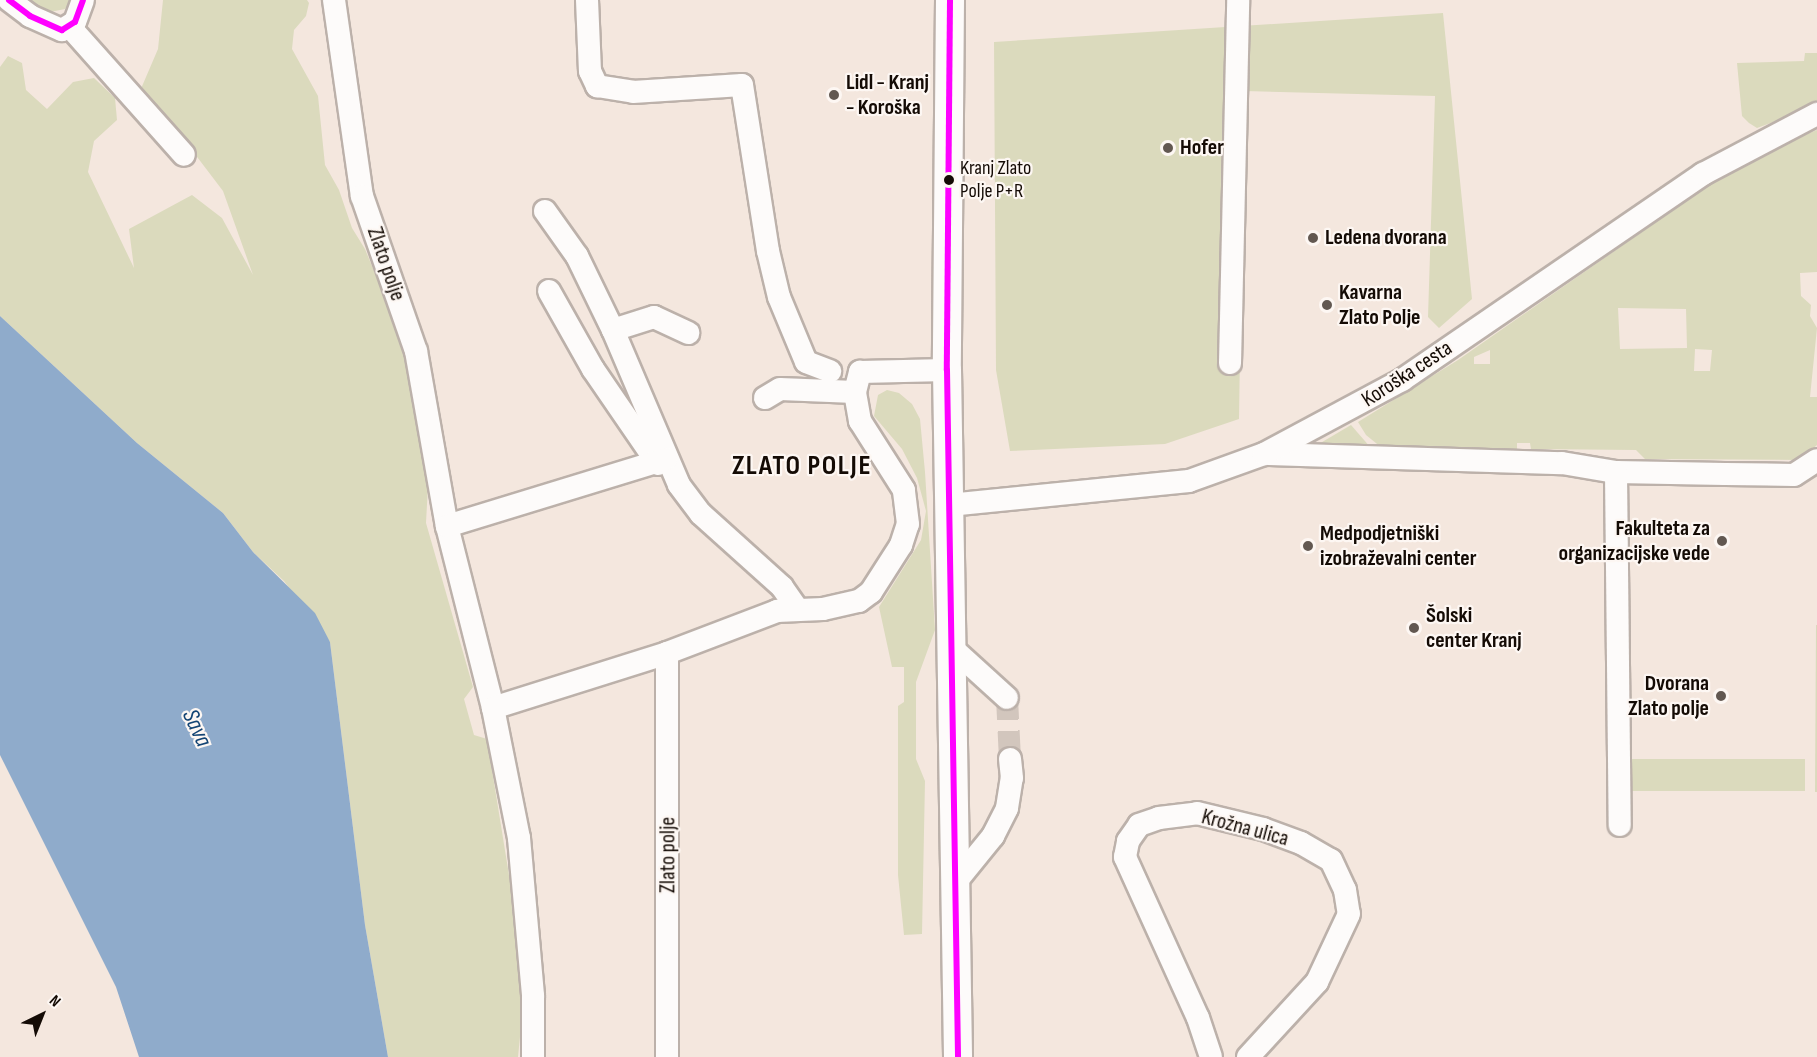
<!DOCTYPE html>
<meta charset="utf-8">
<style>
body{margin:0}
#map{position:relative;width:1817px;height:1057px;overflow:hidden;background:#f4e7de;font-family:"Sofia Sans Condensed",sans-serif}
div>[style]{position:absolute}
.green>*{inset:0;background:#dbdabd;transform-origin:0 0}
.water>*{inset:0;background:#8fabcb}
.minor-tunnel>*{height:22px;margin-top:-11px;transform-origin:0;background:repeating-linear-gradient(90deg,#d2c6bd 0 22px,transparent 0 33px)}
.roads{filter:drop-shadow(2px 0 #bcb1aa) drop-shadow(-2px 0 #bcb1aa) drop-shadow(0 2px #bcb1aa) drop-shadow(0 -2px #bcb1aa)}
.minor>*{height:22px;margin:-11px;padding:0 11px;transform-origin:11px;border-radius:11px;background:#fdfbfa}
.major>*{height:28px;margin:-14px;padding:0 14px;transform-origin:14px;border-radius:14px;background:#fdfbfa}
.bus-1>*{height:6px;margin:-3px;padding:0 3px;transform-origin:3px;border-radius:3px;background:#f0f}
.dots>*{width:16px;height:16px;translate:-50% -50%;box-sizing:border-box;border:3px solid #fdf7f3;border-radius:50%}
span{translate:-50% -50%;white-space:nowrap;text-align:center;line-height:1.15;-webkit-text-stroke:4.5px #fdf7f3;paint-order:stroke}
.bus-label{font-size:20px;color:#140b05}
.left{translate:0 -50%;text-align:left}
.poi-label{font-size:22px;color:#140b05;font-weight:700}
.right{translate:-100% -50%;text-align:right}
.street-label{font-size:22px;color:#140b05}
.water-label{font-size:24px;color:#134474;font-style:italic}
.district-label{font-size:28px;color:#140b05;font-weight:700;letter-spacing:1.5px}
.north{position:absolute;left:12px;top:985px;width:60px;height:60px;-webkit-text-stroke:4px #fdf7f3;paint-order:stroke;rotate:43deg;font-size:16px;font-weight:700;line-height:24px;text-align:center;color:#140b05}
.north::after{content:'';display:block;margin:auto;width:21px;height:27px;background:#140b05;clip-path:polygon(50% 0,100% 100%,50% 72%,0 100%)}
</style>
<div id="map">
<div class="green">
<div style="clip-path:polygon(21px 0,71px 0,65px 9px,50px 12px,37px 11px)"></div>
<div style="clip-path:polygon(163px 0,307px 0,309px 3px,306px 16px,294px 30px,292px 49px,318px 96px,325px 165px,339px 190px,352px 228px,365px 249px,408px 354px,430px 448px,426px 523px,473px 687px,464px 699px,474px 735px,487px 739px,519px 937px,524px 997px,518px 1057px,388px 1057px,365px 925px,330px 642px,284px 581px,253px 552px,223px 513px,137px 443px,0 316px,0 67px,8px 56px,22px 63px,26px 90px,47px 109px,73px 82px,94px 78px,115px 98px,117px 120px,94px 141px,88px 172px,134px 268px,129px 229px,192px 195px,222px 218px,253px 275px,223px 191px,188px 145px,140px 91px,158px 49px)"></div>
<div style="clip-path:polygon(1443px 13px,1472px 299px,1439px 328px,1428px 317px,1435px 96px,1244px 91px,1239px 419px,1165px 444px,1010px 451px,996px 370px,994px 42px)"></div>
<div style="clip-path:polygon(1805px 53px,1817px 53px,1817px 106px,1757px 128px,1749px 123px,1742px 116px,1737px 63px,1804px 61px)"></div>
<div style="clip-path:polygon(evenodd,1817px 130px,1817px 272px,1800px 273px,1801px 296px,1811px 305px,1810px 316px,1817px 328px,1810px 397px,1817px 397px,1817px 445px,1800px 460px,1645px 459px,1636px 450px,1531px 449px,1530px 443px,1517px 443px,1517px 449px,1382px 448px,1366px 435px,1358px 422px,1458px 360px,1722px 176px,1760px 153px,1817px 130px,1618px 308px,1686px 309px,1687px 348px,1620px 349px,1618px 308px,1817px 130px,1695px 349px,1712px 350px,1710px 371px,1694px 371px,1695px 349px,1817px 130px,1490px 350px,1490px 364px,1474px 364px,1474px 357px,1490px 350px)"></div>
<div style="clip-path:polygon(887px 390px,899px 393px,912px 404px,920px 419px,925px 472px,935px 630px,916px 682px,916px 759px,925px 781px,922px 934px,904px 935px,898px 875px,898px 706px,904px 702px,904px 667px,892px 667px,879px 607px,921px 540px,926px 511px,917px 478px,902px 449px,874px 416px,878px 395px)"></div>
<div style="clip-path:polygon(1351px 425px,1371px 448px,1312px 448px)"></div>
<div style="clip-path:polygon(1816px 625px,1817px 625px,1817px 792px,1815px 792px)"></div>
<div style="left:1805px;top:759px;width:32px;height:179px;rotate:90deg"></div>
</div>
<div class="water">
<div style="clip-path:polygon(0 316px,137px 443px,223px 513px,253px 552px,315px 613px,330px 642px,365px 925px,388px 1057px,139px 1057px,116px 987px,0 755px)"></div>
</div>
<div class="minor-tunnel">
<div style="left:1007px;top:698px;width:61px;rotate:87.2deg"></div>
</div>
<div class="roads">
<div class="minor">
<div style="left:9px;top:0;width:26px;rotate:37deg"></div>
<div style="left:30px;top:16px;width:35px;rotate:24deg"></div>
<div style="left:62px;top:30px;width:15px;rotate:-32deg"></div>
<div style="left:75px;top:22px;width:23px;rotate:-70deg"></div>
<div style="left:334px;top:0;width:198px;rotate:81.9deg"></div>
<div style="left:362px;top:196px;width:164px;rotate:70.8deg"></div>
<div style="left:416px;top:351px;width:178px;rotate:80deg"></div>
<div style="left:447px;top:526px;width:188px;rotate:75.8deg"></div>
<div style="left:493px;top:708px;width:133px;rotate:78.7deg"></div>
<div style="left:519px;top:838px;width:159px;rotate:84.9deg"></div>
<div style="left:533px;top:996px;width:61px;rotate:90deg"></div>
<div style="left:587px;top:0;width:71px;rotate:87.6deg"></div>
<div style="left:590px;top:71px;width:17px;rotate:65deg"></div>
<div style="left:597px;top:86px;width:36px;rotate:9deg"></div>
<div style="left:633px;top:92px;width:109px;rotate:-3.7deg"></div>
<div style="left:742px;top:85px;width:168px;rotate:81.1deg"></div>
<div style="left:768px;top:251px;width:47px;rotate:76.6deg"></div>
<div style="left:779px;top:297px;width:70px;rotate:67.4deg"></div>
<div style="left:806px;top:362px;width:26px;rotate:21deg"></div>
<div style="left:70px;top:27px;width:171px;rotate:48.3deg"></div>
<div style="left:545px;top:211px;width:55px;rotate:54.6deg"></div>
<div style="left:577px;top:256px;width:82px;rotate:64.1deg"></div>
<div style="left:613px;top:330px;width:168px;rotate:66.9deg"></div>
<div style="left:679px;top:485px;width:36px;rotate:53deg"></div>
<div style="left:701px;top:514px;width:109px;rotate:42deg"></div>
<div style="left:782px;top:587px;width:28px;rotate:55deg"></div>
<div style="left:549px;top:291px;width:90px;rotate:60.6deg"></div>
<div style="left:593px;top:369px;width:115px;rotate:55.6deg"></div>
<div style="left:613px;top:330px;width:43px;rotate:-17.6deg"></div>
<div style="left:654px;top:317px;width:38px;rotate:25deg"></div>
<div style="left:1230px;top:363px;width:363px;rotate:-88.7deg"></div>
<div style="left:765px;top:398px;width:17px;rotate:-31deg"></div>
<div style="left:780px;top:389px;width:75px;rotate:2.3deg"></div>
<div style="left:1269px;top:454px;width:293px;rotate:1.8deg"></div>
<div style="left:1562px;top:463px;width:55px;rotate:9.5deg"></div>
<div style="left:1616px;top:472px;width:109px;rotate:1.1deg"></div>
<div style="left:1725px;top:474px;width:69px;rotate:0.8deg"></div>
<div style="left:1794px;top:475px;width:27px;rotate:-33deg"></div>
<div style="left:1616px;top:472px;width:353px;rotate:89.4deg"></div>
<div style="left:949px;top:505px;width:241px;rotate:-5.7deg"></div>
<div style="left:1189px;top:481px;width:80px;rotate:-19.8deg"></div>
<div style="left:1264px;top:454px;width:157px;rotate:-28.2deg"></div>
<div style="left:1402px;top:380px;width:365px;rotate:-34.4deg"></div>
<div style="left:1703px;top:174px;width:129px;rotate:-27.8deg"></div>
<div style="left:447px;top:526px;width:229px;rotate:-17deg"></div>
<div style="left:952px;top:648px;width:74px;rotate:42.3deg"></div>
<div style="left:493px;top:708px;width:182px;rotate:-17.5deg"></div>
<div style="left:667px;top:653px;width:118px;rotate:-20.9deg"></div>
<div style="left:777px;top:611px;width:46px;rotate:-2.5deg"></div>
<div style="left:823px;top:609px;width:37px;rotate:-13deg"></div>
<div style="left:859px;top:601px;width:15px;rotate:-37deg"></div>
<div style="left:871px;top:592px;width:56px;rotate:-57.4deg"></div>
<div style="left:901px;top:545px;width:22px;rotate:-72deg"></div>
<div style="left:908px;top:524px;width:34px;rotate:-97deg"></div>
<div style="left:904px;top:490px;width:82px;rotate:-122.5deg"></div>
<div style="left:860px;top:421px;width:29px;rotate:-100deg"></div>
<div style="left:855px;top:392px;width:21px;rotate:-76deg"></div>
<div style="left:860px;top:372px;width:87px;rotate:-1.3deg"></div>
<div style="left:954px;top:884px;width:62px;rotate:-50.9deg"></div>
<div style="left:993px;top:836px;width:31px;rotate:-63deg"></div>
<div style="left:1007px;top:808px;width:30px;rotate:-81deg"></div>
<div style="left:1012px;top:778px;width:19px;rotate:-96deg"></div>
<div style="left:667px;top:1057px;width:404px;rotate:-90deg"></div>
<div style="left:1211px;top:1057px;width:41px;rotate:-108.4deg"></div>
<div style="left:1198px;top:1018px;width:177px;rotate:-114.4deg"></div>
<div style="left:1125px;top:857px;width:16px;rotate:-79deg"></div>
<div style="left:1128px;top:841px;width:19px;rotate:-55deg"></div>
<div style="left:1139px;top:825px;width:21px;rotate:-19deg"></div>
<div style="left:1159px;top:818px;width:38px;rotate:-7deg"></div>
<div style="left:1197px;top:813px;width:68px;rotate:13.6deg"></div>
<div style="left:1263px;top:829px;width:40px;rotate:20.2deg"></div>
<div style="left:1301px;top:843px;width:34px;rotate:30deg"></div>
<div style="left:1331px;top:860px;width:33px;rotate:65deg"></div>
<div style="left:1345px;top:890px;width:24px;rotate:81deg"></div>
<div style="left:1349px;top:914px;width:75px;rotate:115.2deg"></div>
<div style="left:1317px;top:982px;width:102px;rotate:132.6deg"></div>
</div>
<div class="major">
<div style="left:950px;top:0;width:370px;rotate:90.5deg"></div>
<div style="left:947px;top:370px;width:687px;rotate:89.08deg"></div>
</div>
</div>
<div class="bus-1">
<div style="left:9px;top:0;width:26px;rotate:37deg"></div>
<div style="left:30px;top:16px;width:35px;rotate:24deg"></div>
<div style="left:62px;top:30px;width:15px;rotate:-32deg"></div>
<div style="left:75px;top:22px;width:23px;rotate:-70deg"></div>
<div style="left:950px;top:0;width:370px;rotate:90.5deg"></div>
<div style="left:947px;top:370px;width:687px;rotate:89.08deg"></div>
</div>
<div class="dots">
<div style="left:834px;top:95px;background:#625851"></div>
<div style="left:1168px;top:148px;background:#625851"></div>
<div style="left:949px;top:180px;background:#140b05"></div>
<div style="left:1313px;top:238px;background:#625851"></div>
<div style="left:1327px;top:305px;background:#625851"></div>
<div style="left:1722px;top:541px;background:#625851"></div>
<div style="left:1308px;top:546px;background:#625851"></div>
<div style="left:1414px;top:628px;background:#625851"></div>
<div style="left:1721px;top:696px;background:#625851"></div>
</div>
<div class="bus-label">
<span class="left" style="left:960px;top:180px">Kranj Zlato<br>Polje P+R</span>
</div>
<div class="poi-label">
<span class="left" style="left:846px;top:95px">Lidl - Kranj<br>- Koroška</span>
<span class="left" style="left:1180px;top:148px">Hofer</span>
<span class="left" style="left:1325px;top:238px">Ledena dvorana</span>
<span class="left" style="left:1339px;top:305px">Kavarna<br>Zlato Polje</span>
<span class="right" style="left:1710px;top:541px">Fakulteta za<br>organizacijske vede</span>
<span class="left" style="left:1320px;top:546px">Medpodjetniški<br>izobraževalni center</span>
<span class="left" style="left:1426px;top:628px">Šolski<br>center Kranj</span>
<span class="right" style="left:1709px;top:696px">Dvorana<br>Zlato polje</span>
</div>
<div class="street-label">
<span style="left:386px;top:264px;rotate:71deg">Zlato polje</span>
<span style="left:1407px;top:374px;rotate:-33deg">Koroška cesta</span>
<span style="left:1245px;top:828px;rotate:15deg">Krožna ulica</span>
<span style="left:668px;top:855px;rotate:-90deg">Zlato polje</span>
</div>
<div class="water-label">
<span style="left:197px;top:728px;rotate:65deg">Sava</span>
</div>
<div class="district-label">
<span style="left:802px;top:466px">ZLATO POLJE</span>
</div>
<div class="north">N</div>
</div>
